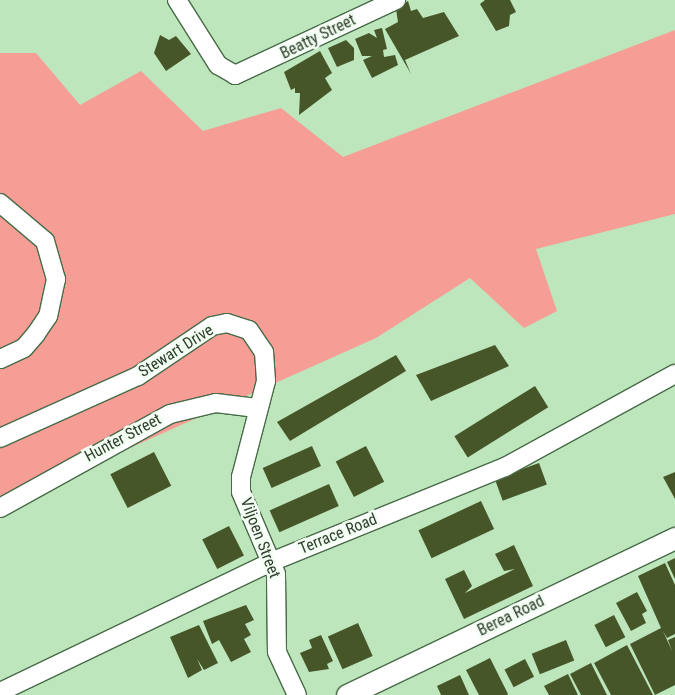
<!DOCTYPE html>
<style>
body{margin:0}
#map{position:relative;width:675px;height:695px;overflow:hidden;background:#bde6bd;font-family:"Roboto Condensed",sans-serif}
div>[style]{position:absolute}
.green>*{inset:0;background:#f69d96}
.building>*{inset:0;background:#475628;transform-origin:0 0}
.roads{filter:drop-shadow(1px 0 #476b47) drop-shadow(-1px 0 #476b47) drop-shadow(0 1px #476b47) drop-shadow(0 -1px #476b47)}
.minor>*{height:18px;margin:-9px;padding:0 9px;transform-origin:9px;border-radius:9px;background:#fff}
.tertiary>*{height:21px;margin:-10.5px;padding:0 10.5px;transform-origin:10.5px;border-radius:10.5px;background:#fff}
span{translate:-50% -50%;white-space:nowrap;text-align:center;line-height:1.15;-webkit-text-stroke:5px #f2fef2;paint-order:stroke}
.street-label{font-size:16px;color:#2e3e2e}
</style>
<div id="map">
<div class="green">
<div style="clip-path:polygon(675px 30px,675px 214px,536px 249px,557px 311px,524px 328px,470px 278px,376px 338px,0 506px,0 53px,36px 53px,80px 105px,141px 71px,203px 131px,281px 108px,343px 157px)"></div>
</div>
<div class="building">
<div style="clip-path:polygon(485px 0,510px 0,516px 12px,510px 15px,509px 26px,496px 31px,480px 4px)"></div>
<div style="clip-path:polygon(408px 1px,411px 11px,417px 9px,423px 18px,444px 12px,459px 36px,405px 60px,411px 74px,385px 29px,398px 22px,396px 9px)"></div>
<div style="clip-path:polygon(382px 28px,387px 49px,383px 50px,384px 57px,395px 55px,398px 65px,372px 78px,363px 60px,372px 56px,362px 56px,355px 39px,369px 33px,377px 38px,374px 30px)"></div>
<div style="clip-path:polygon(160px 35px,169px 40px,176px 36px,191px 54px,166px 71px,154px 53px)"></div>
<div style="clip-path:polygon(346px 40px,354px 48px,354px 60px,337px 67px,328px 48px)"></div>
<div style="clip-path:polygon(320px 51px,332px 73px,325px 78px,332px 90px,299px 115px,300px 93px,295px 93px,295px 88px,291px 90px,284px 72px)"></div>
<div style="clip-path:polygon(495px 345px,509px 366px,431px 401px,416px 375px)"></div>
<div style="clip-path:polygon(396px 355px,406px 371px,290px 441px,277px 422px)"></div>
<div style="left:535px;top:386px;width:25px;height:95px;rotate:58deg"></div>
<div style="left:312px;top:446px;width:22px;height:54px;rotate:66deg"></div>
<div style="left:366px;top:446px;width:40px;height:34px;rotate:63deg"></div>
<div style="left:154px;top:452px;width:38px;height:49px;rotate:63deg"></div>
<div style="left:539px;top:463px;width:23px;height:47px;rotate:70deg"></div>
<div style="clip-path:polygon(675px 472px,675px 499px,663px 477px)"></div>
<div style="left:329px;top:484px;width:24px;height:65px;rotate:66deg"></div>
<div style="left:481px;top:501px;width:31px;height:69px;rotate:65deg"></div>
<div style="left:229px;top:526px;width:33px;height:30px;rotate:63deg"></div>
<div style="clip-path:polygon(514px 545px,533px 586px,464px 619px,445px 579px,464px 570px,472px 586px,465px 593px,515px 569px,504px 571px,495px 554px)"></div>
<div style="clip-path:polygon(675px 558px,675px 579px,667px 562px)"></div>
<div style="clip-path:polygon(665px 563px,675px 585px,675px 634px,667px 638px,663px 631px,672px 651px,668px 640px,675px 637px,675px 685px,655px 695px,630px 644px,661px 628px,638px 576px)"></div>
<div style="clip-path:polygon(637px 592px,647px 611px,642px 614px,646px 623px,631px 631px,616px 603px)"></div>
<div style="clip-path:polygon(246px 605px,254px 620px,245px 624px,251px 635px,244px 639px,251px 652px,231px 662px,219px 640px,212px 644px,203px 621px)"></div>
<div style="left:614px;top:615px;width:25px;height:22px;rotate:63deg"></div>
<div style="left:358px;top:623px;width:36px;height:33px;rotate:66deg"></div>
<div style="clip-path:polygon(199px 625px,218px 663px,204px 670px,197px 659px,202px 670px,188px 678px,170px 637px)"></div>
<div style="clip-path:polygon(321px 635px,333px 661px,327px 664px,329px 669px,309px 672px,300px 653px,312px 648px,309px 640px)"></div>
<div style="left:566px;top:640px;width:22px;height:37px;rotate:68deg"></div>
<div style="clip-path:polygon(627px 645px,653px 695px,611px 695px,594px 663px)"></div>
<div style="clip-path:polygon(490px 658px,508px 694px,507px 695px,479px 695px,466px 670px)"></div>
<div style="left:525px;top:659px;width:20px;height:23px;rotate:63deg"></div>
<div style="clip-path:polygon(591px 663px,607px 695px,581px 695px,570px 674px)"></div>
<div style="clip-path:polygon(568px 674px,578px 695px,549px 695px,544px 686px)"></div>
<div style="clip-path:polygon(460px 675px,469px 695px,441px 695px,437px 686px)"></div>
</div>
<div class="roads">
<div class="minor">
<div style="left:177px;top:0;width:77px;rotate:57.8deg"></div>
<div style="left:218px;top:65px;width:20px;rotate:30deg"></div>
<div style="left:235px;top:75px;width:178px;rotate:-25deg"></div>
<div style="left:0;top:203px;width:59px;rotate:40.2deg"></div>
<div style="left:45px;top:241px;width:40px;rotate:74deg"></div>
<div style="left:56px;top:279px;width:38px;rotate:102deg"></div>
<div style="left:48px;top:316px;width:22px;rotate:124deg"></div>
<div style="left:36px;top:334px;width:18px;rotate:131deg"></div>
<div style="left:24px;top:348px;width:26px;rotate:155deg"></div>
<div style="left:0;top:438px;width:151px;rotate:-24.2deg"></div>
<div style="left:138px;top:376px;width:89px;rotate:-34deg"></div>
<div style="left:212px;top:326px;width:15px;rotate:-11deg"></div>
<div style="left:227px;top:323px;width:23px;rotate:18deg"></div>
<div style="left:249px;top:330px;width:27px;rotate:56deg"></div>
<div style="left:264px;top:352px;width:29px;rotate:86deg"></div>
<div style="left:266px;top:381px;width:99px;rotate:104.6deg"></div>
<div style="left:241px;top:477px;width:15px;rotate:90deg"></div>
<div style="left:241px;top:492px;width:89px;rotate:66.9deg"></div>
<div style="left:276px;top:574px;width:78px;rotate:89.3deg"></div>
<div style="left:277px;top:652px;width:47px;rotate:65.1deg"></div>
<div style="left:0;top:508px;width:194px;rotate:-28.9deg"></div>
<div style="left:170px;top:414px;width:47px;rotate:-13.4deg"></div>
<div style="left:216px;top:403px;width:41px;rotate:7deg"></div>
<div style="left:0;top:692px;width:301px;rotate:-25.6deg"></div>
<div style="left:271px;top:562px;width:253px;rotate:-22.1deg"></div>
<div style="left:505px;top:467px;width:194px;rotate:-28.7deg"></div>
</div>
<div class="tertiary">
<div style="left:347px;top:695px;width:364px;rotate:-25.6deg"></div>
</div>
</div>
<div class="street-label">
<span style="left:318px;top:37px;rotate:-26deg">Beatty Street</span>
<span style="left:176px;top:351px;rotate:-32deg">Stewart Drive</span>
<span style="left:123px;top:438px;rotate:-28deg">Hunter Street</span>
<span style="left:338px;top:534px;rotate:-22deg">Terrace Road</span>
<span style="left:260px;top:538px;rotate:69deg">Viljoen Street</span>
<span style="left:511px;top:616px;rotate:-26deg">Berea Road</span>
</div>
</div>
